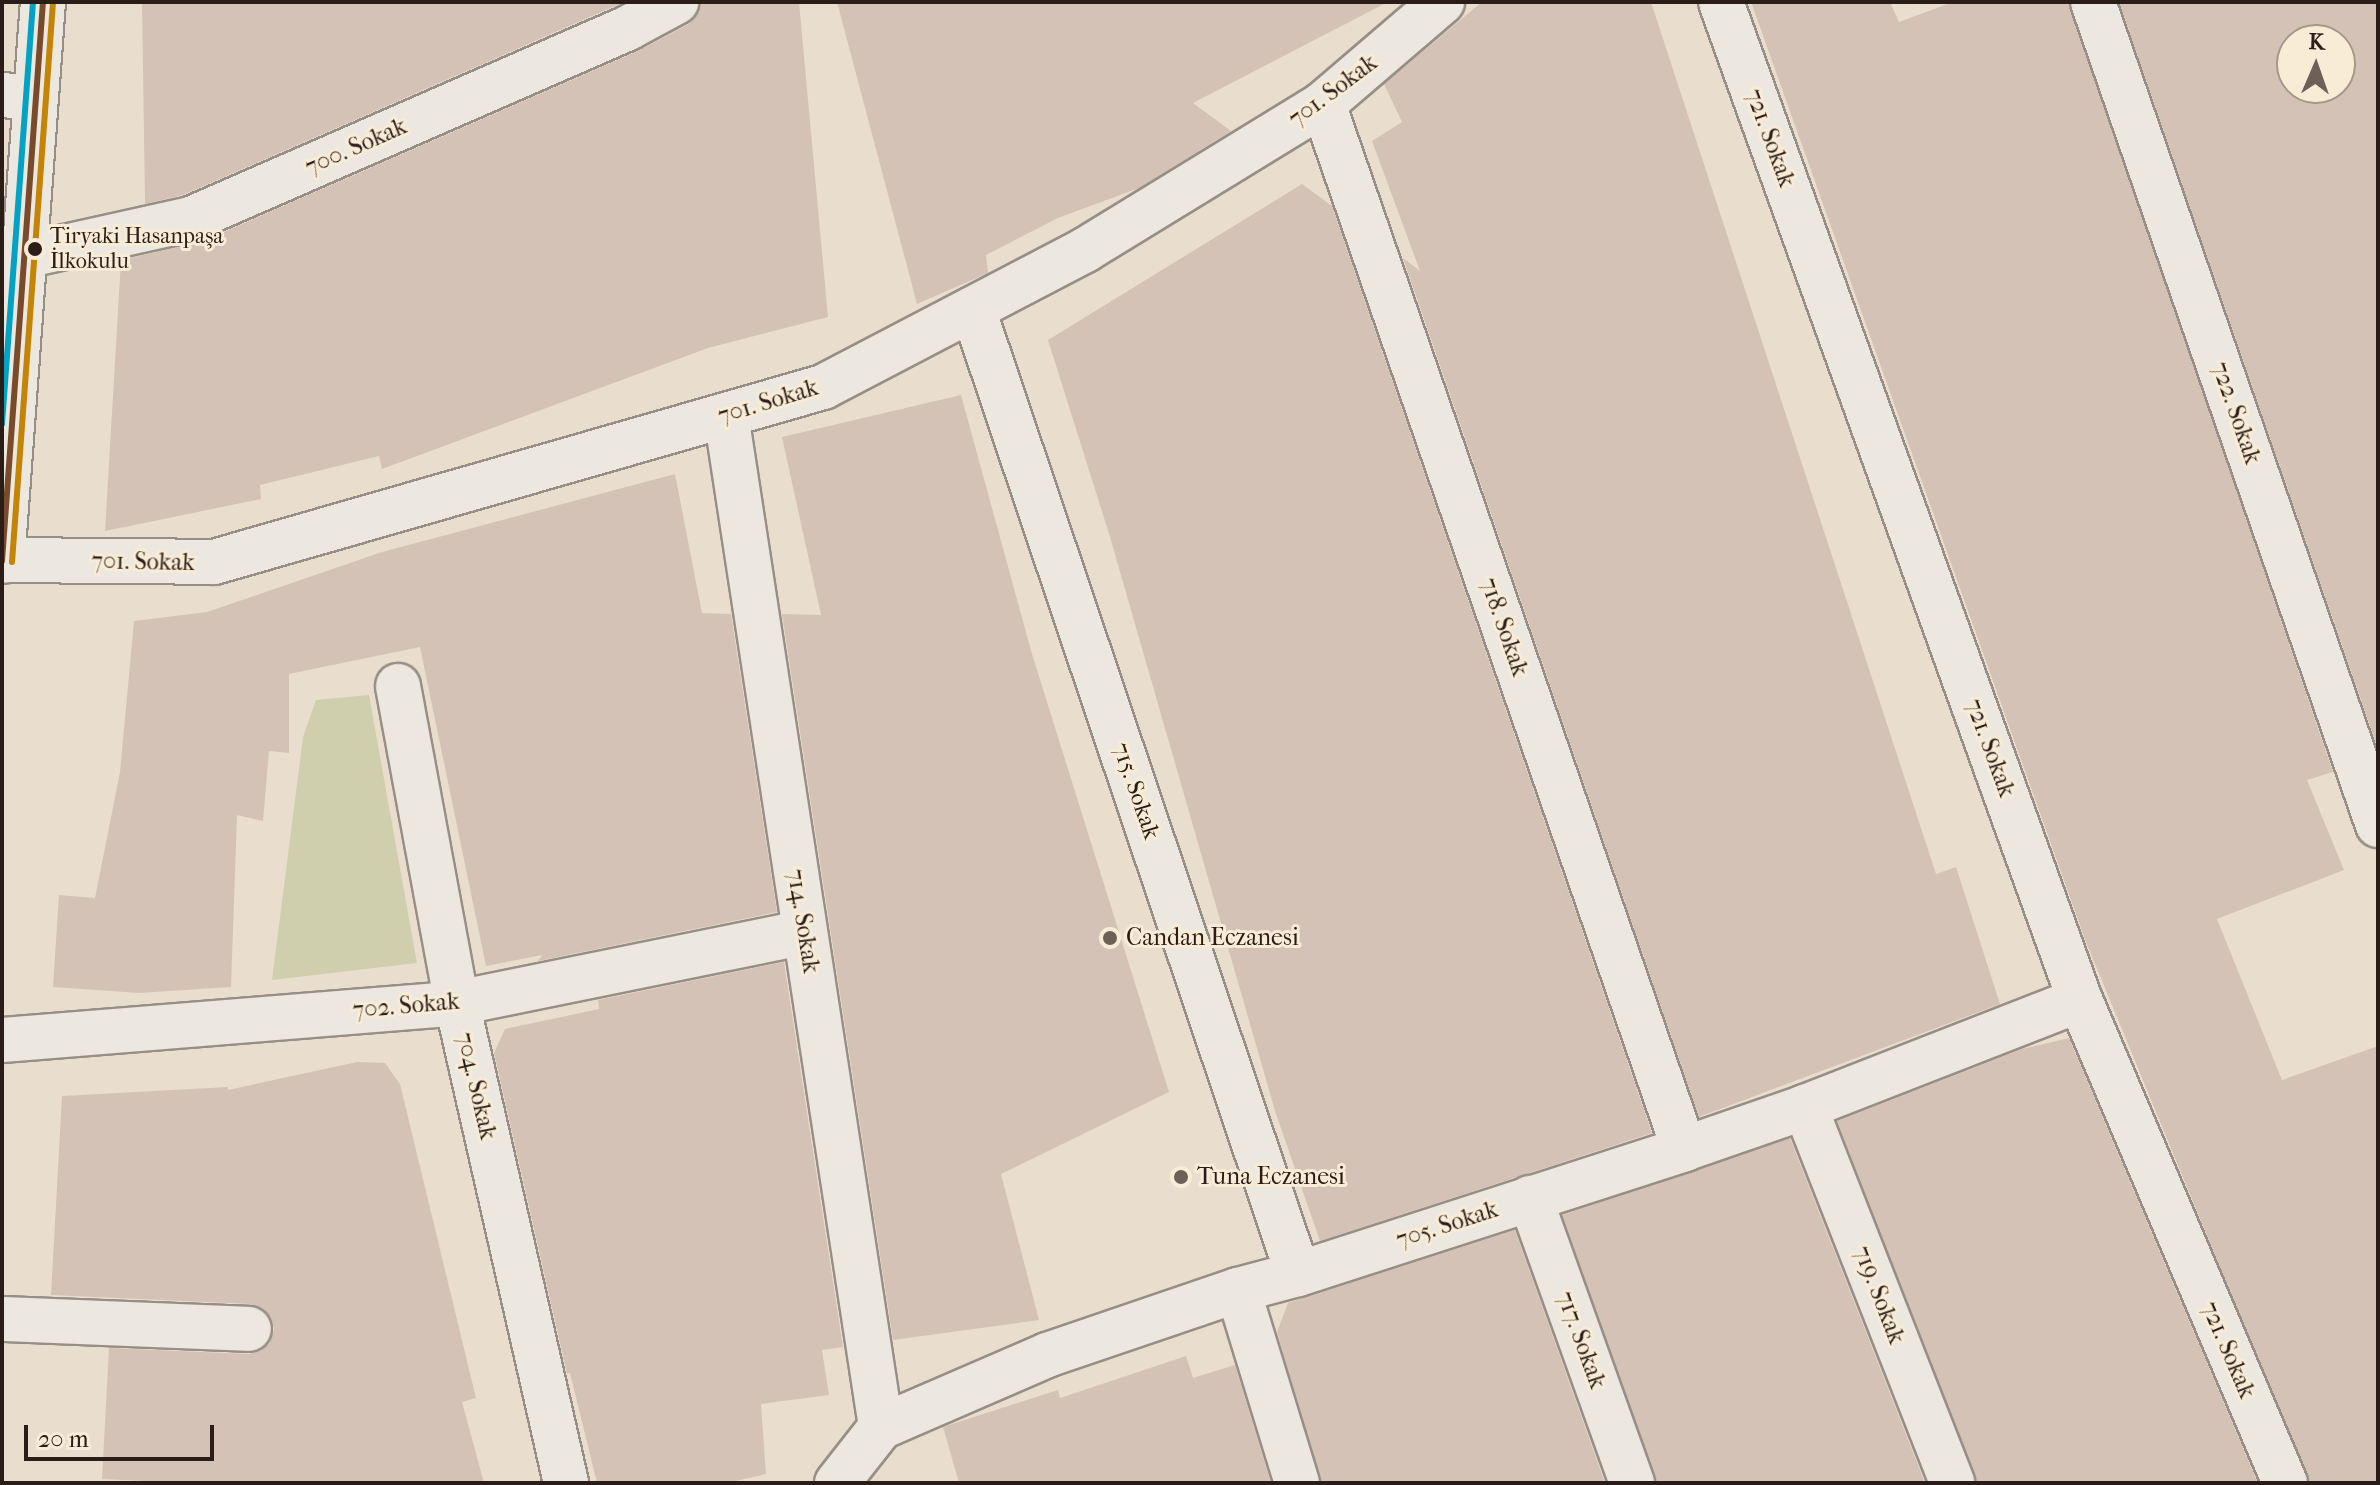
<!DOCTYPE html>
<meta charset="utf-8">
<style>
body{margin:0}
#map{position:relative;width:2380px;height:1485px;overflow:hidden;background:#e9decd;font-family:"IM FELL French Canon",serif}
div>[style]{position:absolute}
.green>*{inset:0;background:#cfcfae}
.building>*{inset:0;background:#d5c2b6}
.roads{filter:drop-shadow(2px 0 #978f86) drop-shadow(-2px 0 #978f86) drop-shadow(0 2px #978f86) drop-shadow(0 -2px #978f86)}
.street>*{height:44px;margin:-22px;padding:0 22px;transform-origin:22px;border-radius:22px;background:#ece7df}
.secondary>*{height:44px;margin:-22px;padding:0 22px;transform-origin:22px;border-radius:22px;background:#ece7df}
.bus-1>*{height:6px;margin:-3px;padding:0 3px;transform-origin:3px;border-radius:3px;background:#7a4b2a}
.bus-2>*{height:6px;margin:-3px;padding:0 3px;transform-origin:3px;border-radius:3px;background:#c48406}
.bus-3>*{height:6px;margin:-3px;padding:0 3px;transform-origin:3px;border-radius:3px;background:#02a2c5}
.dots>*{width:22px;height:22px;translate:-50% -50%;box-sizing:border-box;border:4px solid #f8ecd7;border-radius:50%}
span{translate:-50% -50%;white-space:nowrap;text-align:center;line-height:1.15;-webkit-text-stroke:6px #f8ecd7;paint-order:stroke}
.bus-label{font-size:22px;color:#2a1d17}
.left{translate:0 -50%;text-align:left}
.street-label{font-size:24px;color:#2a1d17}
.poi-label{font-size:24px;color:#2a1d17}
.frame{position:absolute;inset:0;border:4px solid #2a1d17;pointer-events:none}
.north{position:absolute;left:2276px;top:24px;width:80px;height:80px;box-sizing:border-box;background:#f8ecd7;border:2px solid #a6998a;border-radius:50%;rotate:2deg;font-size:22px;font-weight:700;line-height:32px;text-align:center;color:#2a1d17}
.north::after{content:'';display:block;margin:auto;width:28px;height:36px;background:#6d6157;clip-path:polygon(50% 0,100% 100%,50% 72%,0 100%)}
.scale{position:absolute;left:24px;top:1425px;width:190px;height:36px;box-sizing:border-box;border:4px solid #2a1d17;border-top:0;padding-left:10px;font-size:24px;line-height:28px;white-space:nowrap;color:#2a1d17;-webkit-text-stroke:6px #f8ecd7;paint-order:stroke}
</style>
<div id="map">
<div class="green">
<div style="clip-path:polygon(369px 695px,417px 963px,272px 980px,303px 737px,316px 700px)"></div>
</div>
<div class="building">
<div style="clip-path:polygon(142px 2px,624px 2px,183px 195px,145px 204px)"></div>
<div style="clip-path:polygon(701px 2px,799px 2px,828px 317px,708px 348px,382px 469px,379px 456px,260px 485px,261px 499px,105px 531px,121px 260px,201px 242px,638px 51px,689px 24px,698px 14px)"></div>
<div style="clip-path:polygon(837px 2px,1388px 2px,1193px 103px,1231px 131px,1139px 188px,1058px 218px,986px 255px,988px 273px,917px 304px)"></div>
<div style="clip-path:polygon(1482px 2px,1651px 2px,1936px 874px,1956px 867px,2000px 1004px,1699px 1117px,1403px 258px,1420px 271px,1372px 141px,1402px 122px,1384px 84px)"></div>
<div style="clip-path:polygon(1751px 2px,1890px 2px,1899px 22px,1953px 2px,2069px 2px,2333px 772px,2307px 780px,2344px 870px,2217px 919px,2282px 1080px,2378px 1046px,2378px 1483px,2309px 1483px,2086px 942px)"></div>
<div style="clip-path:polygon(evenodd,2119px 2px,2378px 2px,2378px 749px,2119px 2px,2292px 40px,2340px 40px,2340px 88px,2292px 88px,2292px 40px)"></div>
<div style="clip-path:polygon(1302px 184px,1332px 206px,1652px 1133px,1320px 1241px,1275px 1111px,1110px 537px,1048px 340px)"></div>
<div style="clip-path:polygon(961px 395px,1032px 654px,1169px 1092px,1001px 1174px,1039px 1320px,893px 1340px,782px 614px,821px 615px,782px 437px)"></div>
<div style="clip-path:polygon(675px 474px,702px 613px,731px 614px,777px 912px,538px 961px,542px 955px,486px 966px,420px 647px,289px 674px,289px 753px,269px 751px,263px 821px,237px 815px,231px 987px,139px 993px,53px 987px,59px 895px,95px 898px,120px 772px,134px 621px,207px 612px,382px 552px)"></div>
<div style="clip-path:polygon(784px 962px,843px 1347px,822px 1350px,829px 1395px,761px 1404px,766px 1474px,727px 1483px,597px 1483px,570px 1373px,567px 1374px,494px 1053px,505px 1029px,599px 1009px,598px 1000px)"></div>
<div style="clip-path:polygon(2069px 1038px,2258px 1483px,1976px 1483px,1837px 1121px,2022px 1049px)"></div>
<div style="clip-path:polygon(357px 1062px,385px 1063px,400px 1084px,476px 1398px,462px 1402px,484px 1483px,188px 1483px,102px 1479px,109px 1348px,249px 1354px,261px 1351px,270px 1343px,274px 1329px,271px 1317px,263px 1308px,250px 1304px,51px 1295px,62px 1096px,228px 1087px,228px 1090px)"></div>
<div style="clip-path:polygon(1790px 1138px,1925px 1483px,1656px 1483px,1562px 1215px)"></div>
<div style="clip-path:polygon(1515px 1230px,1605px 1483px,1321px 1483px,1277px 1332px,1288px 1303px)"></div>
<div style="clip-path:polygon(1186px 1356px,1193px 1378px,1235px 1365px,1271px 1483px,959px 1483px,943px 1427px,1058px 1390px,1060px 1398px)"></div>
</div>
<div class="roads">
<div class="street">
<div style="left:1721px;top:2px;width:1061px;rotate:70.22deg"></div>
<div style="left:2080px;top:1000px;width:525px;rotate:67deg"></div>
<div style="left:2093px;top:2px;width:871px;rotate:70.9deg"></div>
<div style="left:2px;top:95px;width:33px;rotate:5deg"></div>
<div style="left:1323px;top:104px;width:1106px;rotate:70.94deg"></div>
<div style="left:24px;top:256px;width:171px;rotate:-12.5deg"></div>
<div style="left:191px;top:219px;width:477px;rotate:-23.6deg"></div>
<div style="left:628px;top:28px;width:55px;rotate:-28.4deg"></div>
<div style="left:973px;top:309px;width:1018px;rotate:71.39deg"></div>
<div style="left:726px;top:415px;width:1024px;rotate:81.29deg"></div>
<div style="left:2px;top:560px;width:212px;rotate:0.5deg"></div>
<div style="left:214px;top:562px;width:634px;rotate:-16.03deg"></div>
<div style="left:823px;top:387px;width:296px;rotate:-27.6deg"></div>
<div style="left:1085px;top:250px;width:279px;rotate:-31.5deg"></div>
<div style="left:1323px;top:104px;width:157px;rotate:-40.6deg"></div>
<div style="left:398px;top:686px;width:322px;rotate:79.5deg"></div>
<div style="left:457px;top:1003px;width:492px;rotate:77.2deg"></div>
<div style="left:2px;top:1040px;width:457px;rotate:-4.6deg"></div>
<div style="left:457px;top:1003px;width:355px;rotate:-11.5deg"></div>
<div style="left:1805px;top:1107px;width:404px;rotate:68.6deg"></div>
<div style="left:1530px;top:1198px;width:303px;rotate:70.3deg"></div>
<div style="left:1238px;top:1290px;width:202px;rotate:73deg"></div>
<div style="left:2px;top:1319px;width:247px;rotate:2.3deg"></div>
<div style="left:837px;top:1483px;width:71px;rotate:-51.8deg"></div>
<div style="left:881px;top:1427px;width:181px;rotate:-23.4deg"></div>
<div style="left:1047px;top:1355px;width:202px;rotate:-18.8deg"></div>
<div style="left:1238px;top:1290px;width:62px;rotate:-14.9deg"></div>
<div style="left:1298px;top:1274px;width:406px;rotate:-17.9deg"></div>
<div style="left:1684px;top:1149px;width:128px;rotate:-19.1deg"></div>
<div style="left:1805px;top:1107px;width:295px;rotate:-21.3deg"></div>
</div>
<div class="secondary">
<div style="left:2px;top:561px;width:561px;rotate:-85.81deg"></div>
</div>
</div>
<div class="bus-1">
<div style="left:2px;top:561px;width:561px;rotate:-85.81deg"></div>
</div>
<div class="bus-2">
<div style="left:12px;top:562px;width:561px;rotate:-85.81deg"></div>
</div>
<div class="bus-3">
<div style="left:2px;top:424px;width:423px;rotate:-85.8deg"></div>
</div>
<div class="dots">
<div style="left:35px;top:249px;background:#2a1d17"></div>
<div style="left:1110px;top:938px;background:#6d6157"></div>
<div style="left:1181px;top:1177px;background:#6d6157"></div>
</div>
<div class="bus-label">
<span class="left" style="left:50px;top:249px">Tiryaki Hasanpaşa<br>İlkokulu</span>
</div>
<div class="street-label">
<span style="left:1333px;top:91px;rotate:-37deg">701. Sokak</span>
<span style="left:1770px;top:138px;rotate:70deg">721. Sokak</span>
<span style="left:356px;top:147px;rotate:-24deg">700. Sokak</span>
<span style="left:768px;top:402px;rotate:-17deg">701. Sokak</span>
<span style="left:2236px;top:413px;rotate:71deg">722. Sokak</span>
<span style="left:143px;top:562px;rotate:1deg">701. Sokak</span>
<span style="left:1504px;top:627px;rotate:71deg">718. Sokak</span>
<span style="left:1990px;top:748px;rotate:70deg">721. Sokak</span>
<span style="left:1136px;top:791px;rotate:71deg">715. Sokak</span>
<span style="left:803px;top:921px;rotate:81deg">714. Sokak</span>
<span style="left:406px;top:1006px;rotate:-5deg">702. Sokak</span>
<span style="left:476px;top:1086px;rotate:77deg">704. Sokak</span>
<span style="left:1447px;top:1225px;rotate:-18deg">705. Sokak</span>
<span style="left:1879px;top:1295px;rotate:69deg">719. Sokak</span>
<span style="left:1581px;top:1340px;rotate:70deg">717. Sokak</span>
<span style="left:2228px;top:1350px;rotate:67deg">721. Sokak</span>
</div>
<div class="poi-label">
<span class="left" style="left:1126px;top:938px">Candan Eczanesi</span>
<span class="left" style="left:1197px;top:1177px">Tuna Eczanesi</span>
</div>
<div class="frame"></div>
<div class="north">K</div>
<div class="scale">20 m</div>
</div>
